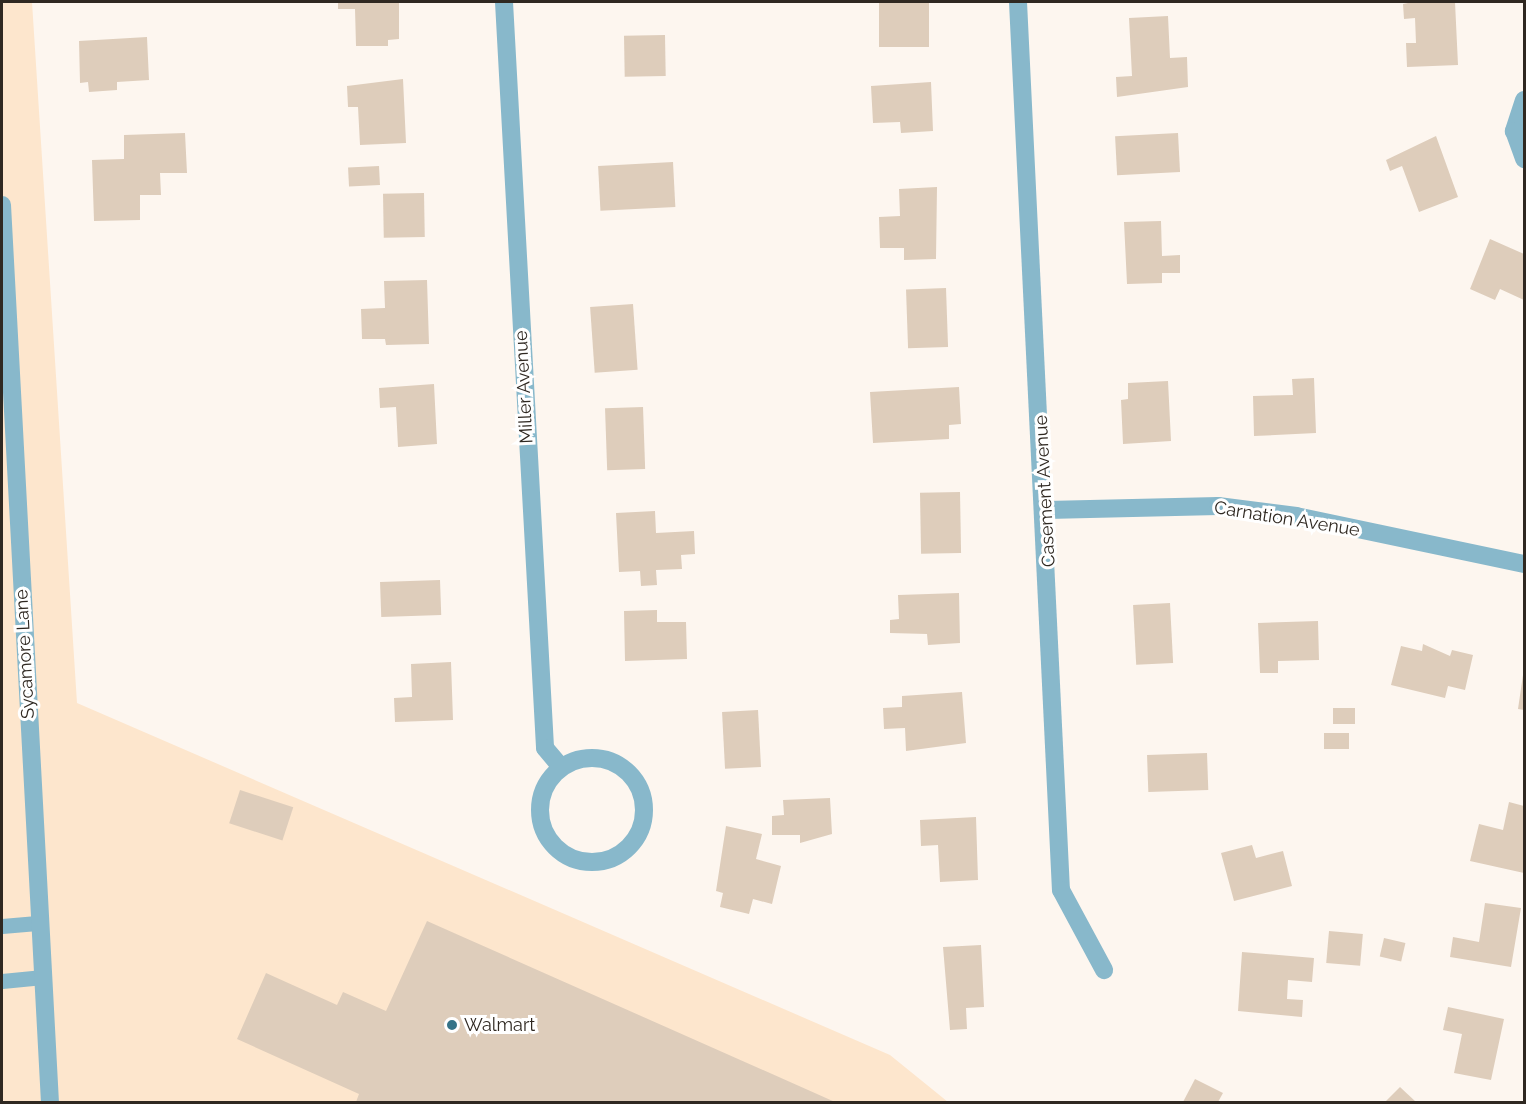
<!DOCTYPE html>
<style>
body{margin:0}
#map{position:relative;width:1526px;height:1104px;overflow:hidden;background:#fdf6ef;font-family:Raleway,sans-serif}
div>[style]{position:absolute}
.built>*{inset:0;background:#fde6cd}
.building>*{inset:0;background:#decdbb;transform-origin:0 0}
.lane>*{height:15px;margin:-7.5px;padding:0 7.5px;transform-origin:7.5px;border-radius:7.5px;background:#88b8cb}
.street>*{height:18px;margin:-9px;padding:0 9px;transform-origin:9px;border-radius:9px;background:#88b8cb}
.street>.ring{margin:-9px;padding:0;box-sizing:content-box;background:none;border:18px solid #88b8cb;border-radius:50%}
.dots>*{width:16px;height:16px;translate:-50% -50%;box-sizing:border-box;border:3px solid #fff;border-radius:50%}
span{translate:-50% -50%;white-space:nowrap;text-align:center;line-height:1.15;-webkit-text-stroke:6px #fff;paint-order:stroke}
.street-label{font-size:18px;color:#2f2821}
.poi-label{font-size:18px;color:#2f2821}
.left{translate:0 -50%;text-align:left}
.frame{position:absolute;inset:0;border:3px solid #2f2821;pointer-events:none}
</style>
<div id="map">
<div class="built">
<div style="clip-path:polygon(2px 2px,32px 2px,77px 703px,890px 1055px,948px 1102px,2px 1102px)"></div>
</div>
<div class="building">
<div style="clip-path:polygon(338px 2px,399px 2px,399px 39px,388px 40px,388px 46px,356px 46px,355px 9px,338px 9px)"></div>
<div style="left:879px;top:2px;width:50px;height:45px"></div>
<div style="clip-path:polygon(1413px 2px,1455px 2px,1458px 65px,1407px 67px,1406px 43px,1416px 43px,1415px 18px,1404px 19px,1403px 4px)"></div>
<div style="clip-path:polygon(1168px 16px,1170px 58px,1187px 57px,1188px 87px,1117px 97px,1116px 77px,1132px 76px,1129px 18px)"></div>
<div style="left:665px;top:35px;width:41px;height:41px;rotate:89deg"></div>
<div style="clip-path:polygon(147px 37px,149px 80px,117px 82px,117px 90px,89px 92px,88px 82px,80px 83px,79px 41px)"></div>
<div style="clip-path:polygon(403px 79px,406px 143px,360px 145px,358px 107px,348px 107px,347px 86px)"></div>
<div style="clip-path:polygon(931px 82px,933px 131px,901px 133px,900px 122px,873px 123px,871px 86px)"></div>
<div style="clip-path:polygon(185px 133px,187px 173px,160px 173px,161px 195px,140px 195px,140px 220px,94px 221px,92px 160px,124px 159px,124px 135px)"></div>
<div style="left:1178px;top:133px;width:39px;height:63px;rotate:87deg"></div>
<div style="clip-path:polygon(1436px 136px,1458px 197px,1419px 212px,1402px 166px,1390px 171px,1386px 160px)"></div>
<div style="left:673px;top:162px;width:45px;height:75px;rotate:87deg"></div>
<div style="left:379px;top:166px;width:19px;height:31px;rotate:87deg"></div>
<div style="clip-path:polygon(937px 187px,936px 259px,904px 260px,904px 248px,880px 248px,879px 217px,900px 216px,899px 189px)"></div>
<div style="left:424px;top:193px;width:44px;height:41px;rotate:89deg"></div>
<div style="clip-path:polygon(1161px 221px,1162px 256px,1180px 255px,1180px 273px,1162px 273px,1162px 283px,1127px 284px,1124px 222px)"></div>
<div style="clip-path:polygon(1490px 239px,1524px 254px,1524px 300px,1500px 289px,1495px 300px,1470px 289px)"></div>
<div style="clip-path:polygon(427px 280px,429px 344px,386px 345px,385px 339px,362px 339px,361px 309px,385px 308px,384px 281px)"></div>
<div style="left:946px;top:288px;width:59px;height:40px;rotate:88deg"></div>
<div style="left:633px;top:304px;width:66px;height:43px;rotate:86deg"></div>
<div style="clip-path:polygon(1314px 378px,1316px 433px,1254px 436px,1253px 396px,1293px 395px,1292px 379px)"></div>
<div style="clip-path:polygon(1168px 381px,1171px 441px,1123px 444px,1121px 400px,1128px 399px,1128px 383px)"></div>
<div style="clip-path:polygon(434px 384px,437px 444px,398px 447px,396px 407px,380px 408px,379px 388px)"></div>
<div style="clip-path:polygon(959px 387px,961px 424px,949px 425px,949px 439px,873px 443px,870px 392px)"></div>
<div style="left:643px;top:407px;width:62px;height:38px;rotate:88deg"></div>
<div style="left:960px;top:492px;width:61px;height:40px;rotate:89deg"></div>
<div style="clip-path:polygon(655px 511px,656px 533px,694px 531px,695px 554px,681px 555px,682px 569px,656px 570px,657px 585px,641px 586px,640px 571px,619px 572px,616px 513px)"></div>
<div style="left:440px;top:580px;width:35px;height:60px;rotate:88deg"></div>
<div style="clip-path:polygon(959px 593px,960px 643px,928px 645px,927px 634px,890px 633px,890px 620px,899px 619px,898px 595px)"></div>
<div style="left:1170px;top:603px;width:60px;height:37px;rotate:87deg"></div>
<div style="clip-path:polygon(657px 610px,657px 622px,686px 622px,687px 659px,625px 661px,624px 611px)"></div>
<div style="clip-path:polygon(1318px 621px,1319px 660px,1278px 661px,1278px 673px,1260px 673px,1258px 623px)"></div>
<div style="clip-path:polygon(1423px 644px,1450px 656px,1452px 650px,1473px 655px,1465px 690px,1448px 686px,1445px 698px,1391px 685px,1401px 646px,1422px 651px)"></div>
<div style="clip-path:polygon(451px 662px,453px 720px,395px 722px,394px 698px,412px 697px,411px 664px)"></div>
<div style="clip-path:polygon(1523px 675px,1524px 675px,1524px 710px,1518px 709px)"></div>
<div style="clip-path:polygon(962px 692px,966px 743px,906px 751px,905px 728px,884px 729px,883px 708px,902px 707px,902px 696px)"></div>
<div style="left:1333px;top:708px;width:22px;height:16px"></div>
<div style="left:758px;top:710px;width:57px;height:36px;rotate:87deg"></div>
<div style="left:1349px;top:733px;width:16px;height:25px;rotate:90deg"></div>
<div style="left:1207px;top:753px;width:37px;height:60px;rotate:88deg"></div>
<div style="left:240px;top:790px;width:56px;height:35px;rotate:18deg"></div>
<div style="clip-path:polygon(830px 798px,832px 834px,800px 843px,800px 835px,772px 835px,772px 816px,784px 815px,783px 800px)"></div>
<div style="clip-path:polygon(1509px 802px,1524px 806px,1524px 873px,1470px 861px,1479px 824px,1503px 830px)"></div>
<div style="clip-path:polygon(976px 817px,978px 880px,940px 882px,938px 845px,921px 846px,920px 820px)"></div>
<div style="clip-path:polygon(726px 826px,762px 834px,756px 859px,781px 866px,772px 904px,753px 899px,749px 914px,720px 907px,723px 893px,716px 891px)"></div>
<div style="clip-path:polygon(1252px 845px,1256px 858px,1283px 851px,1292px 886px,1234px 901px,1221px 853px)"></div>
<div style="clip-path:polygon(1485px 903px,1521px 908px,1511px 967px,1450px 957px,1453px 937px,1479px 942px)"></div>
<div style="clip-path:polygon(427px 921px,463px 937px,835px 1102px,356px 1102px,359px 1094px,237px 1039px,266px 973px,337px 1005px,343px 992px,386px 1011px)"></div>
<div style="left:1329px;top:931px;width:34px;height:32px;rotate:5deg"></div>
<div style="left:1384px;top:938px;width:22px;height:19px;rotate:13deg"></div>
<div style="clip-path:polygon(981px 945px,984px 1007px,966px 1008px,967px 1029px,950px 1030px,943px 947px)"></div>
<div style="clip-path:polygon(1242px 952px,1314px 958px,1312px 982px,1288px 980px,1287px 999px,1303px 1000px,1302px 1017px,1238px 1011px)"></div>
<div style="clip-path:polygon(1448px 1007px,1504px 1019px,1491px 1080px,1454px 1073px,1462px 1034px,1443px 1030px)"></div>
<div style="clip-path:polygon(1195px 1079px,1223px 1093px,1218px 1102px,1183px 1102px)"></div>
<div style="clip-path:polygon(1400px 1087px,1416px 1102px,1385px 1102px)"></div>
</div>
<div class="lane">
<div style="left:2px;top:926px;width:38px;rotate:-5deg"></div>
<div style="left:2px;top:981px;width:41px;rotate:-5.6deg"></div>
</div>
<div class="street">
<div style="left:504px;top:2px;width:747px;rotate:86.85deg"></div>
<div style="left:545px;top:748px;width:25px;rotate:50deg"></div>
<div style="left:1018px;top:2px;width:889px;rotate:87.23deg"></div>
<div style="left:1061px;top:890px;width:91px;rotate:61.7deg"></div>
<div style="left:1524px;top:100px;width:33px;rotate:108deg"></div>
<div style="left:1514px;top:131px;width:30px;rotate:70deg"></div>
<div style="left:2px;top:205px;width:898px;rotate:86.94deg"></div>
<div style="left:1047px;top:510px;width:171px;rotate:-1.3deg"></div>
<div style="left:1218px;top:506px;width:79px;rotate:7.3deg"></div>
<div style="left:1296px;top:516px;width:233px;rotate:11.9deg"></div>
<div class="ring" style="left:540px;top:758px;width:86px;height:86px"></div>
</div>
<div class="dots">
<div style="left:452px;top:1025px;background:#357388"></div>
</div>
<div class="street-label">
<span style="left:524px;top:387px;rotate:-93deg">Miller Avenue</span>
<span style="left:1045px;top:491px;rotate:-93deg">Casement Avenue</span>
<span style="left:1287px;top:519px;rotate:9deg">Carnation Avenue</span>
<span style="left:25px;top:654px;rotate:-93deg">Sycamore Lane</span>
</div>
<div class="poi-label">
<span class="left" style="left:464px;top:1025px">Walmart</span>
</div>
<div class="frame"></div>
</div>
